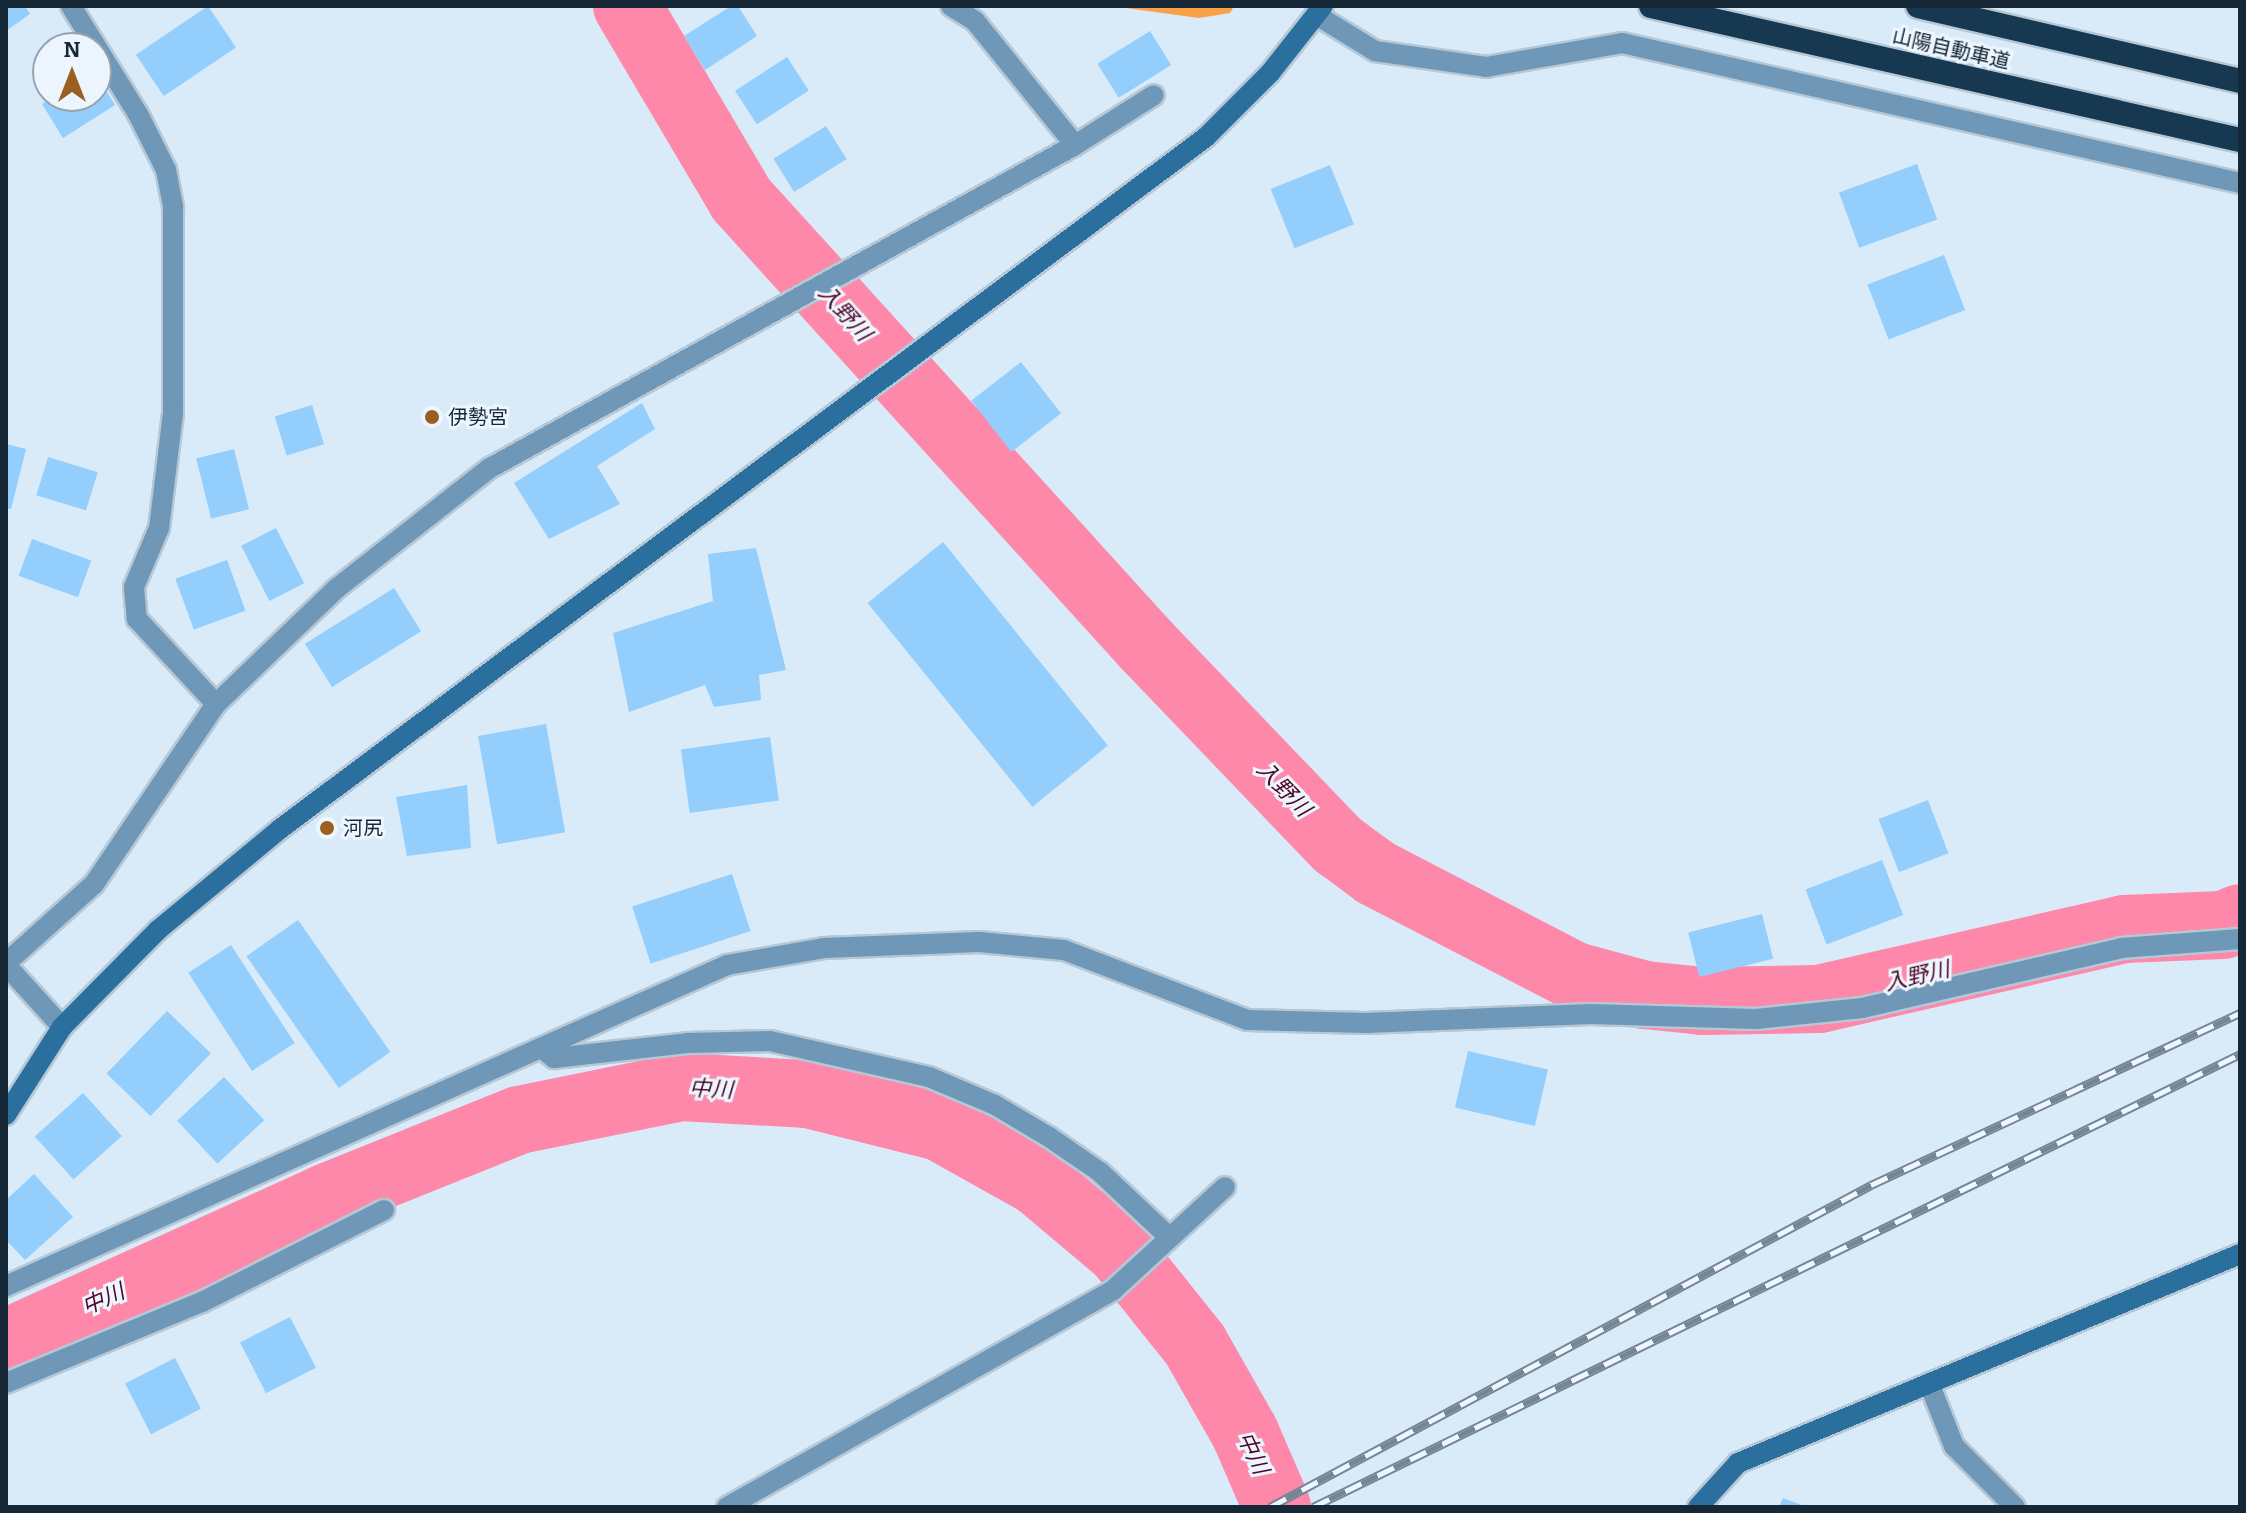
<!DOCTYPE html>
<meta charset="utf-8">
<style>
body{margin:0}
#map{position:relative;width:2246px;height:1513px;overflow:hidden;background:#d9ebf9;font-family:Bitter,"Noto Sans JP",serif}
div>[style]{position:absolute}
.forest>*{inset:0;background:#faa147}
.river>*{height:68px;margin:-34px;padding:0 34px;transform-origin:34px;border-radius:34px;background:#fe88aa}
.building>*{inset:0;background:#93cefc;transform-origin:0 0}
.roads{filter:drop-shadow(2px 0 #b6c8d6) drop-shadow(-2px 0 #b6c8d6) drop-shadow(0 2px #b6c8d6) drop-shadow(0 -2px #b6c8d6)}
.street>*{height:20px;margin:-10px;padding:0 10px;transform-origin:10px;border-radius:10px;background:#6e97b8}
.secondary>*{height:20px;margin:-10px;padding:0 10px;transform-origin:10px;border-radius:10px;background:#2b6f9e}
.highway>*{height:24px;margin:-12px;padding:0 12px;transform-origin:12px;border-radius:12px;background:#163851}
.rail>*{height:9px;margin-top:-4.5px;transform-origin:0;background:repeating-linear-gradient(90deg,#edf6fe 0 18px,#748693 0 36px);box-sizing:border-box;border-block:2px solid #748693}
.dots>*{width:22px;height:22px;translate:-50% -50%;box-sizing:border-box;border:4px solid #edf6fe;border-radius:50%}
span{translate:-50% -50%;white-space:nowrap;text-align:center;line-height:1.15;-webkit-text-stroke:6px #edf6fe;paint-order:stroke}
.street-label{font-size:20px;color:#162835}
.poi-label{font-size:20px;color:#162835}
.left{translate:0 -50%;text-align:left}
.water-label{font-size:22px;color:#510726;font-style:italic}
.frame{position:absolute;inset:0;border:8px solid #162835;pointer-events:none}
.north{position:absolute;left:32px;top:32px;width:80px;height:80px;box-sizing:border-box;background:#edf6fe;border:2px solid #97a4ae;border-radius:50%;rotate:0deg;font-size:22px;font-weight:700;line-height:32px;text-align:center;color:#162835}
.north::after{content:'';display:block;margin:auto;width:28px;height:36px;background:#9b5f21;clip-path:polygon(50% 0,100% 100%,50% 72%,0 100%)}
</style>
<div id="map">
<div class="forest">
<div style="clip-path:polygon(1111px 6px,1234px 6px,1230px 13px,1199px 18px)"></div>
</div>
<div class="river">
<div style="left:627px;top:6px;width:224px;rotate:59.4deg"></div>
<div style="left:741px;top:199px;width:604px;rotate:47.75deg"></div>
<div style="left:1147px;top:646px;width:276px;rotate:46.2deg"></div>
<div style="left:1338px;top:845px;width:47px;rotate:36.4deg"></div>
<div style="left:1376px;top:873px;width:224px;rotate:27.4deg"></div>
<div style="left:1575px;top:976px;width:73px;rotate:15.2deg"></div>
<div style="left:1645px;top:995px;width:58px;rotate:5.9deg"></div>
<div style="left:1703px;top:1001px;width:116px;rotate:-1deg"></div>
<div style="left:1819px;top:999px;width:313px;rotate:-12.9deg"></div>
<div style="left:2124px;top:929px;width:99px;rotate:-2.3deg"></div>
<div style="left:2223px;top:925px;width:18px;rotate:-22deg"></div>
<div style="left:6px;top:1343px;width:350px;rotate:-24.4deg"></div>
<div style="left:325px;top:1198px;width:209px;rotate:-21.9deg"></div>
<div style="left:519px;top:1120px;width:165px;rotate:-11.5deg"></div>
<div style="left:681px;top:1087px;width:127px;rotate:3.2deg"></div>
<div style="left:808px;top:1094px;width:136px;rotate:14deg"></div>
<div style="left:940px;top:1127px;width:112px;rotate:29.3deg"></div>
<div style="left:1038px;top:1182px;width:107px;rotate:40.1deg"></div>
<div style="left:1120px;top:1251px;width:120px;rotate:51.4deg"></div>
<div style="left:1195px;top:1345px;width:101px;rotate:60.4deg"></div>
<div style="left:1245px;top:1433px;width:81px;rotate:66.6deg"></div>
</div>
<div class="building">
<div style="clip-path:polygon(6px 6px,25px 6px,30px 14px,6px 31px)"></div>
<div style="left:208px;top:6px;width:50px;height:87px;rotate:56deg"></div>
<div style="clip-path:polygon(731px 6px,738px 6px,757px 36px,705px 70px,684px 36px)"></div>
<div style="left:1150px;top:31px;width:40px;height:62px;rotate:58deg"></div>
<div style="left:787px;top:57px;width:40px;height:62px;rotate:57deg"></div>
<div style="clip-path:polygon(96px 74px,115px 105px,63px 138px,42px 104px,55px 96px,96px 96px)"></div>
<div style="left:826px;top:126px;width:39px;height:62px;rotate:58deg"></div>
<div style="left:1917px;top:164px;width:59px;height:83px;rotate:70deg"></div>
<div style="left:1330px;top:165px;width:64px;height:64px;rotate:68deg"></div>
<div style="left:1944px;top:255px;width:59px;height:82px;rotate:69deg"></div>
<div style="left:1021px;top:362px;width:65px;height:63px;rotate:52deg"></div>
<div style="clip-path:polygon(642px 403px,655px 429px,597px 466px,620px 504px,549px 539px,514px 483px)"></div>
<div style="left:312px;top:405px;width:41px;height:39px;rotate:73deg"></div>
<div style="clip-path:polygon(6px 444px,26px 449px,11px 509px,6px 508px)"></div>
<div style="left:234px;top:449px;width:62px;height:39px;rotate:76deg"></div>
<div style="left:48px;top:457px;width:52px;height:40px;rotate:17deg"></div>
<div style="left:276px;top:528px;width:62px;height:39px;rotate:63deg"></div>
<div style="left:32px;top:539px;width:63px;height:39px;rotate:20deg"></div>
<div style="left:943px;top:542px;width:262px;height:97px;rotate:51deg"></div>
<div style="clip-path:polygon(756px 548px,786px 670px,759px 675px,761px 700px,714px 707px,705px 685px,629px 712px,613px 633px,713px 601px,708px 554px)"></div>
<div style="left:227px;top:560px;width:54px;height:55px;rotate:70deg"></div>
<div style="left:394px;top:588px;width:51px;height:105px;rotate:58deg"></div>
<div style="left:546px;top:724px;width:110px;height:69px;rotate:80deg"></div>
<div style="left:770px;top:737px;width:64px;height:90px;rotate:82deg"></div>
<div style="clip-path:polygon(467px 785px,471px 848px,407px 856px,396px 797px)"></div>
<div style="left:1928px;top:800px;width:57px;height:53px;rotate:69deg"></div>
<div style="left:1882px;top:860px;width:59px;height:82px;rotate:69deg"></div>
<div style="left:732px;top:874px;width:60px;height:105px;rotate:72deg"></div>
<div style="left:1762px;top:914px;width:46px;height:76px;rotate:76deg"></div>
<div style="left:298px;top:920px;width:161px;height:63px;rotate:55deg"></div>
<div style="left:231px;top:945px;width:117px;height:51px;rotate:57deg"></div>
<div style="left:167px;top:1011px;width:61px;height:87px;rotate:44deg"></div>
<div style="left:1468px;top:1051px;width:82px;height:58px;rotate:13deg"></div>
<div style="left:224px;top:1077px;width:59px;height:64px;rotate:47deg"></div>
<div style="left:83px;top:1093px;width:58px;height:65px;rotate:48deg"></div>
<div style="clip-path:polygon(34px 1174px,73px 1217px,25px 1260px,6px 1240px,6px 1200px)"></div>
<div style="left:290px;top:1317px;width:57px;height:56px;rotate:63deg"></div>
<div style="left:175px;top:1358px;width:57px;height:56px;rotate:63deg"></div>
<div style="clip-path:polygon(1783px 1498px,1807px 1507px,1779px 1507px)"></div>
</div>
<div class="roads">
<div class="street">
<div style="left:71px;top:6px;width:127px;rotate:58.2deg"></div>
<div style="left:138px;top:114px;width:63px;rotate:63.4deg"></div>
<div style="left:166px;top:170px;width:38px;rotate:79deg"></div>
<div style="left:173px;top:207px;width:206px;rotate:90deg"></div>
<div style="left:173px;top:413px;width:116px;rotate:96.9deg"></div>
<div style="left:159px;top:528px;width:64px;rotate:113deg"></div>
<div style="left:134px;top:587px;width:32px;rotate:85deg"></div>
<div style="left:137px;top:619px;width:116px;rotate:47.1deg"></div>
<div style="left:951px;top:6px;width:28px;rotate:32deg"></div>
<div style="left:975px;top:21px;width:159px;rotate:51.1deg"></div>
<div style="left:1318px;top:16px;width:67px;rotate:31.6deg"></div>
<div style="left:1375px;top:51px;width:112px;rotate:8.2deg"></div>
<div style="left:1486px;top:67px;width:138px;rotate:-10deg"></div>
<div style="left:1622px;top:43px;width:634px;rotate:12.76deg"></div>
<div style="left:6px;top:963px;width:118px;rotate:-41.9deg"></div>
<div style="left:94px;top:884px;width:217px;rotate:-55.9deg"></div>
<div style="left:216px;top:704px;width:166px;rotate:-43.8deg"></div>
<div style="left:336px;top:589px;width:196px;rotate:-38.2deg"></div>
<div style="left:490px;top:468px;width:668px;rotate:-28.9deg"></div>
<div style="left:1075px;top:145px;width:93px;rotate:-32.3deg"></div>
<div style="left:6px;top:965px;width:84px;rotate:47.9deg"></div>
<div style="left:542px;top:1048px;width:16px;rotate:40deg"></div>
<div style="left:554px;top:1058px;width:134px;rotate:-6.4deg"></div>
<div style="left:687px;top:1043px;width:83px;rotate:-1.4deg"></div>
<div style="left:770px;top:1041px;width:163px;rotate:12.8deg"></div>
<div style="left:929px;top:1077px;width:72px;rotate:23deg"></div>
<div style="left:995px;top:1105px;width:63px;rotate:30.7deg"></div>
<div style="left:1049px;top:1137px;width:62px;rotate:34.5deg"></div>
<div style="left:1100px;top:1172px;width:93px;rotate:43.3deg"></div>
<div style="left:6px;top:1286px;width:789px;rotate:-24deg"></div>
<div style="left:727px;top:965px;width:98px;rotate:-9.9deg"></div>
<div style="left:824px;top:948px;width:155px;rotate:-2.2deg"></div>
<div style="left:979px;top:942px;width:85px;rotate:5.4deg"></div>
<div style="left:1064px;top:950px;width:196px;rotate:20.9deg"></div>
<div style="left:1247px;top:1020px;width:119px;rotate:1.4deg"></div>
<div style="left:1366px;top:1023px;width:225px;rotate:-2.3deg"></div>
<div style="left:1591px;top:1014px;width:165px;rotate:1.7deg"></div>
<div style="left:1756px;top:1019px;width:107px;rotate:-5.9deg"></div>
<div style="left:1862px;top:1008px;width:266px;rotate:-13deg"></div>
<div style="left:2121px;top:948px;width:119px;rotate:-4.3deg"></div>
<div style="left:6px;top:1383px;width:212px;rotate:-22.5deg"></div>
<div style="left:202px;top:1302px;width:204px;rotate:-26.8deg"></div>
<div style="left:1929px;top:1383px;width:68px;rotate:68.4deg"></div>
<div style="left:1954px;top:1446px;width:86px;rotate:45deg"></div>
<div style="left:727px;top:1507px;width:443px;rotate:-29.3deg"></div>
<div style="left:1113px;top:1290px;width:152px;rotate:-42.6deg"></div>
</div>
<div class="secondary">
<div style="left:6px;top:1115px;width:104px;rotate:-57.5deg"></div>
<div style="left:62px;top:1027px;width:136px;rotate:-45.3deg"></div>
<div style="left:158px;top:930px;width:158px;rotate:-39.6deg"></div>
<div style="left:280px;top:829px;width:1156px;rotate:-36.77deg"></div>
<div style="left:1206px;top:137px;width:91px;rotate:-45deg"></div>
<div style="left:1270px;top:73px;width:85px;rotate:-51.7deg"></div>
<div style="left:1698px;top:1507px;width:59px;rotate:-47.7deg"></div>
<div style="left:1738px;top:1463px;width:544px;rotate:-22.6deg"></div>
</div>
<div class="highway">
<div style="left:1651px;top:6px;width:604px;rotate:12.82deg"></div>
<div style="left:1918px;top:6px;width:331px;rotate:13.1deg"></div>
</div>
</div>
<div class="rail">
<div style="left:1270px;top:1507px;width:682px;rotate:-28.18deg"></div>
<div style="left:1871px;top:1185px;width:407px;rotate:-25deg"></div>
<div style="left:1313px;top:1507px;width:1032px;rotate:-26.04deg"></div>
</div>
<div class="dots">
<div style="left:432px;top:417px;background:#9b5f21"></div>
<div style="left:327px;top:828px;background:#9b5f21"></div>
</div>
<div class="street-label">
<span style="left:1951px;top:49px;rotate:13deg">山陽自動車道</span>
</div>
<div class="poi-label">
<span class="left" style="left:448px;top:417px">伊勢宮</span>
<span class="left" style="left:343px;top:828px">河尻</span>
</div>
<div class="water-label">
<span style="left:845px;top:313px;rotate:48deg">入野川</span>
<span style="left:1284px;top:789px;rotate:46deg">入野川</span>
<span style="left:1917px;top:976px;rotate:-13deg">入野川</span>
<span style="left:711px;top:1089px;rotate:3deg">中川</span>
<span style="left:103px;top:1299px;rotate:-24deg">中川</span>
<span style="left:1253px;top:1453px;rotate:65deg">中川</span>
</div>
<div class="frame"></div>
<div class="north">N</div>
</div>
